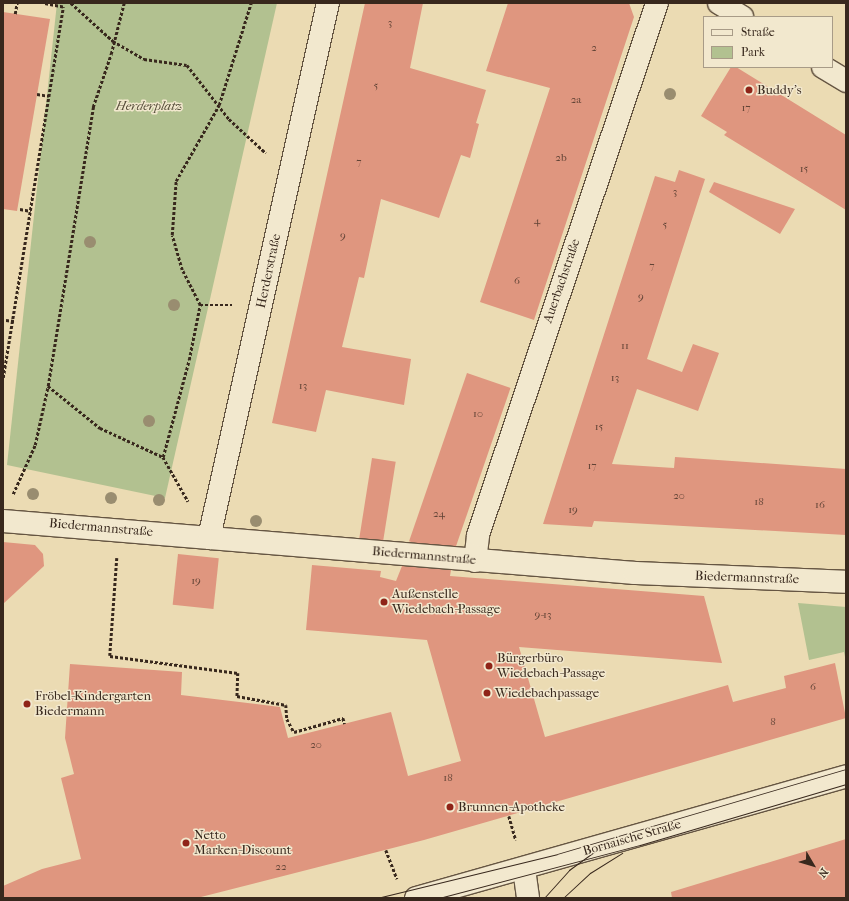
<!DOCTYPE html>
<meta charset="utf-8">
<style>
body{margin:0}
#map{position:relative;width:849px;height:901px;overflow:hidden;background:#ebdbb3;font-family:"IM FELL French Canon",serif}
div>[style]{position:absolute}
.green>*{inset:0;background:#b2c190}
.building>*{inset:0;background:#df967f;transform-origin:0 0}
.path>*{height:2.5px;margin-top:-1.25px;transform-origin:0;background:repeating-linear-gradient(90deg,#38281d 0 3px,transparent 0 5px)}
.roads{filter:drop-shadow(1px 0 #655542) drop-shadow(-1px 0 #655542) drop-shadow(0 1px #655542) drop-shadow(0 -1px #655542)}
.street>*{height:22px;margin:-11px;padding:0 11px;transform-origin:11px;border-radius:11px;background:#f2e8ce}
.secondary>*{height:22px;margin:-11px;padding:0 11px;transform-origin:11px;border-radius:11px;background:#f2e8ce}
.tram>*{height:1px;margin:-0.5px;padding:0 0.5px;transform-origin:0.5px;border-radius:0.5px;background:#38281d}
.trees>*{width:12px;height:12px;margin:-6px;border-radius:50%;background:#998d70}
.dots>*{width:11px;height:11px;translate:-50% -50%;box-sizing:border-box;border:2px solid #f2e8ce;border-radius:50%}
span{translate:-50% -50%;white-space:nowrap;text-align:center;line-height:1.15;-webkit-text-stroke:3px #f2e8ce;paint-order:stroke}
.number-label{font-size:11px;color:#624436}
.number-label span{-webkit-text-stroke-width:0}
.poi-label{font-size:13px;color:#38281d}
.left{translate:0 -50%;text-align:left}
.park-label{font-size:13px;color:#564e3a;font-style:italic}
.street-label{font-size:13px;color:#38281d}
.frame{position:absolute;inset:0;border:4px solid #38281d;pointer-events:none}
.legend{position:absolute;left:703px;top:16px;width:130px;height:52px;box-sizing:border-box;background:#f2e8ce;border:1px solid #a89b87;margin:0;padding:5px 7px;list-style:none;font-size:12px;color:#38281d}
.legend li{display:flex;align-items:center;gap:8px;height:20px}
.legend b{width:20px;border:1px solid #a89b87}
.north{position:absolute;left:793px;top:845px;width:40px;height:40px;-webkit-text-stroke:3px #f2e8ce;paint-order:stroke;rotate:128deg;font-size:11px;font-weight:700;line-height:16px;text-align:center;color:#38281d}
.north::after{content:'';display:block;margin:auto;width:14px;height:18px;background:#38281d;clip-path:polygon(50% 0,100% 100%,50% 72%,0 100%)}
</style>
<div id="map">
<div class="green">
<div style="clip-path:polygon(57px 3px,277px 3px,165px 498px,7px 465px)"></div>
<div style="clip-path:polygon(798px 603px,846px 607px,846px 662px,844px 652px,809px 660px)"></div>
</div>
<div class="building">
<div style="clip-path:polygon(365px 3px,423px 3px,410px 68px,486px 90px,476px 123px,479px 124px,470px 158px,461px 155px,439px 218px,381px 199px,364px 278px,359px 277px,342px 347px,411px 359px,404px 405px,326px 390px,316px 432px,272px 423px)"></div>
<div style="clip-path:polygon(508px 3px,629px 3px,634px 17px,534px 320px,480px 302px,550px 88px,486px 71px)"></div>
<div style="clip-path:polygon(3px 12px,50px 19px,17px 211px,3px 209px)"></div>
<div style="clip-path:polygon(731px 67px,736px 67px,846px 135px,846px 210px,724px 135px,727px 132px,701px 116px)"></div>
<div style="clip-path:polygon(679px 170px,705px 179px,647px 359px,682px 372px,693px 344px,719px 353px,698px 411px,637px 389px,612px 464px,674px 468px,675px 457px,846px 469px,846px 535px,594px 521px,592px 527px,543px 524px,655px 176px,675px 182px)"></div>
<div style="clip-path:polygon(714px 182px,795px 209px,780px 234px,709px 192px)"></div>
<div style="left:467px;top:373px;width:46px;height:178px;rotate:19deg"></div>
<div style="left:372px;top:458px;width:24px;height:81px;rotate:9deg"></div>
<div style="clip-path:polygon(3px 542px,35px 545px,43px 554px,44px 566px,3px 604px)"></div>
<div style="left:178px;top:554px;width:41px;height:51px;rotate:6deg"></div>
<div style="clip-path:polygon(312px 565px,381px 571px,380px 577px,396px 581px,402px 566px,451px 570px,450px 576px,704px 596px,722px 663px,519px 647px,545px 737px,728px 685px,733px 702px,786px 688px,784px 676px,835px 663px,846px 718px,424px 840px,197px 898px,3px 898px,3px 886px,42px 869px,81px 859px,61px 778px,74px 774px,65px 738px,70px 664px,182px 672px,181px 695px,280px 707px,288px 738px,391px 712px,408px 776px,461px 761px,427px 640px,306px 630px)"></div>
<div style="clip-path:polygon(846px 839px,846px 898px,672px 898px,671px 892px)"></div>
</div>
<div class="path">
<div style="left:71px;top:3px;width:57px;rotate:42.1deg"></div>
<div style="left:113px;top:41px;width:36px;rotate:30deg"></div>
<div style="left:144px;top:59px;width:43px;rotate:7.9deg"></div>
<div style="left:187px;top:65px;width:68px;rotate:52.1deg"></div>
<div style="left:229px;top:119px;width:50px;rotate:42.6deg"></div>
<div style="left:15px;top:14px;width:11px;rotate:-80deg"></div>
<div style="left:37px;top:94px;width:12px;rotate:9deg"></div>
<div style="left:20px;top:209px;width:11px;rotate:10deg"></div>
<div style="left:200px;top:305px;width:32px"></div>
<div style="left:6px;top:320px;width:8px;rotate:7deg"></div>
<div style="left:3px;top:378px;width:376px;rotate:-80.8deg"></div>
<div style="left:63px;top:7px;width:20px;rotate:-169deg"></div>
<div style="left:48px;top:386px;width:67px;rotate:38.9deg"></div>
<div style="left:100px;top:428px;width:69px;rotate:24.7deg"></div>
<div style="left:163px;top:457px;width:51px;rotate:60.4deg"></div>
<div style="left:163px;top:457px;width:100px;rotate:-75deg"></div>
<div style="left:189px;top:360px;width:56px;rotate:-78.7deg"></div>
<div style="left:200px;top:305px;width:39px;rotate:-117deg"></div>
<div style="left:182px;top:270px;width:36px;rotate:-106deg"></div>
<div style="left:172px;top:235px;width:54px;rotate:-85.8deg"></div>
<div style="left:176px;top:181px;width:87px;rotate:-60.5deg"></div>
<div style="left:219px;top:105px;width:107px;rotate:-72.6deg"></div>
<div style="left:13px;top:494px;width:54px;rotate:-65.8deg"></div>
<div style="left:35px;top:445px;width:60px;rotate:-77.6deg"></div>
<div style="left:48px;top:386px;width:283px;rotate:-80.8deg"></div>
<div style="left:93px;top:107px;width:56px;rotate:-71.2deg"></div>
<div style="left:111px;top:54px;width:53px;rotate:-75.7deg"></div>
<div style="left:117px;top:558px;width:98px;rotate:94.1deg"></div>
<div style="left:110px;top:656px;width:129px;rotate:7.6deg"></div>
<div style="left:238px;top:673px;width:23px;rotate:92deg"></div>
<div style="left:237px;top:696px;width:50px;rotate:10.4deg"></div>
<div style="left:286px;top:705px;width:14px;rotate:86deg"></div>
<div style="left:287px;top:719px;width:15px;rotate:62deg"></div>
<div style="left:294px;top:732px;width:51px;rotate:-15.9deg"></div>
<div style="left:343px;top:718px;width:6px;rotate:72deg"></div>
<div style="left:509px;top:816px;width:25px;rotate:74deg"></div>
<div style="left:386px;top:850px;width:31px;rotate:69deg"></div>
</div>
<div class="roads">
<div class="street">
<div style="left:3px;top:521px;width:634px;rotate:4.7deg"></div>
<div style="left:635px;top:573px;width:211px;rotate:2.4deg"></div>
<div style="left:209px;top:538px;width:548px;rotate:-77.46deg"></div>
<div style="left:475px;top:561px;width:26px;rotate:-83deg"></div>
<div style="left:478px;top:535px;width:561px;rotate:-71.4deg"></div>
<div style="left:524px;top:869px;width:29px;rotate:82deg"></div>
</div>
<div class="secondary">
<div style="left:719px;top:3px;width:27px;rotate:31deg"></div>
<div style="left:823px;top:67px;width:27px;rotate:31deg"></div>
<div style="left:416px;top:898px;width:447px;rotate:-15.8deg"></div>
</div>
</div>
<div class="tram">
<div style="left:377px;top:898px;width:185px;rotate:-13.7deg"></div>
<div style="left:557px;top:854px;width:301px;rotate:-16.4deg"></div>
<div style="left:439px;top:898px;width:208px;rotate:-14.8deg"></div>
<div style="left:640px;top:845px;width:215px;rotate:-16.5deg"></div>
<div style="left:544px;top:898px;width:38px;rotate:-48deg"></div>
<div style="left:569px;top:870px;width:49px;rotate:-35.9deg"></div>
<div style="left:563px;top:898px;width:37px;rotate:-43deg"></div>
<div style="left:590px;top:873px;width:38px;rotate:-32deg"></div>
</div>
<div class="trees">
<div style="left:670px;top:94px"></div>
<div style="left:90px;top:242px"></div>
<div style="left:174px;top:305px"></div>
<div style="left:149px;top:421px"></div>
<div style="left:33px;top:494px"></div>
<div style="left:111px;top:498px"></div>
<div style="left:159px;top:500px"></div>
<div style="left:256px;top:521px"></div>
</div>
<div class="dots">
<div style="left:749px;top:90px;background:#8f2418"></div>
<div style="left:384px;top:602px;background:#8f2418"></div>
<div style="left:489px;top:666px;background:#8f2418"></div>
<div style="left:487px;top:693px;background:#8f2418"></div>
<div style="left:27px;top:704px;background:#8f2418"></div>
<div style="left:450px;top:807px;background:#8f2418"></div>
<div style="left:186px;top:843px;background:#8f2418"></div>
</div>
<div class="number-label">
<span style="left:390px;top:23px">3</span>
<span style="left:594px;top:48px">2</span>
<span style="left:376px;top:86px">5</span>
<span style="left:576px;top:100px">2a</span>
<span style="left:746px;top:108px">17</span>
<span style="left:561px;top:158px">2b</span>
<span style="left:359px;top:162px">7</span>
<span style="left:804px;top:169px">15</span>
<span style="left:675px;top:192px">3</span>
<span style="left:537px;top:221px">4</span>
<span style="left:665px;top:225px">5</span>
<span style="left:343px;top:236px">9</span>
<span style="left:652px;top:266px">7</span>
<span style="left:517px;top:281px">6</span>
<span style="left:641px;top:297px">9</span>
<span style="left:625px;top:346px">11</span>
<span style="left:615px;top:378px">13</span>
<span style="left:303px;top:386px">13</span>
<span style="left:478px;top:414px">10</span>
<span style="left:599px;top:427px">15</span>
<span style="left:592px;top:466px">17</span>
<span style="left:679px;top:496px">20</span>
<span style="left:759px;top:502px">18</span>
<span style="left:820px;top:505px">16</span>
<span style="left:573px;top:510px">19</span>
<span style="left:439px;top:514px">24</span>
<span style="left:196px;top:581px">19</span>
<span style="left:543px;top:615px">9-13</span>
<span style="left:813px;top:687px">6</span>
<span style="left:773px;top:722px">8</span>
<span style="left:316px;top:745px">20</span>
<span style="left:448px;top:778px">18</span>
<span style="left:281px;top:867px">22</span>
</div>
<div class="poi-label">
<span class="left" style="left:757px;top:90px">Buddy's</span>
<span class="left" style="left:392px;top:602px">Außenstelle<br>Wiedebach-Passage</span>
<span class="left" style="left:497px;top:666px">Bürgerbüro<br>Wiedebach-Passage</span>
<span class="left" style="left:495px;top:693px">Wiedebachpassage</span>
<span class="left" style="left:35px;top:704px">Fröbel-Kindergarten<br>Biedermann</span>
<span class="left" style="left:458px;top:807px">Brunnen-Apotheke</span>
<span class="left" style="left:194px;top:843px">Netto<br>Marken-Discount</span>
</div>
<div class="park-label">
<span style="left:149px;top:106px">Herderplatz</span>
</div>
<div class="street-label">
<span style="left:269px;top:271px;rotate:-78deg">Herderstraße</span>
<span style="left:562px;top:281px;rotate:-71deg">Auerbachstraße</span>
<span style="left:101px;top:528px;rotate:5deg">Biedermannstraße</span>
<span style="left:424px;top:556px;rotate:5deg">Biedermannstraße</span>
<span style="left:747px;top:578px;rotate:2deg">Biedermannstraße</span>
<span style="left:632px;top:838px;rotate:-16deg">Bornaische Straße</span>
</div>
<div class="frame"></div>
<ul class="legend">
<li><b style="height:5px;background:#f2e8ce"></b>Straße</li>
<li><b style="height:11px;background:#b2c190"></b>Park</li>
</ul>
<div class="north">N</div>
</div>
